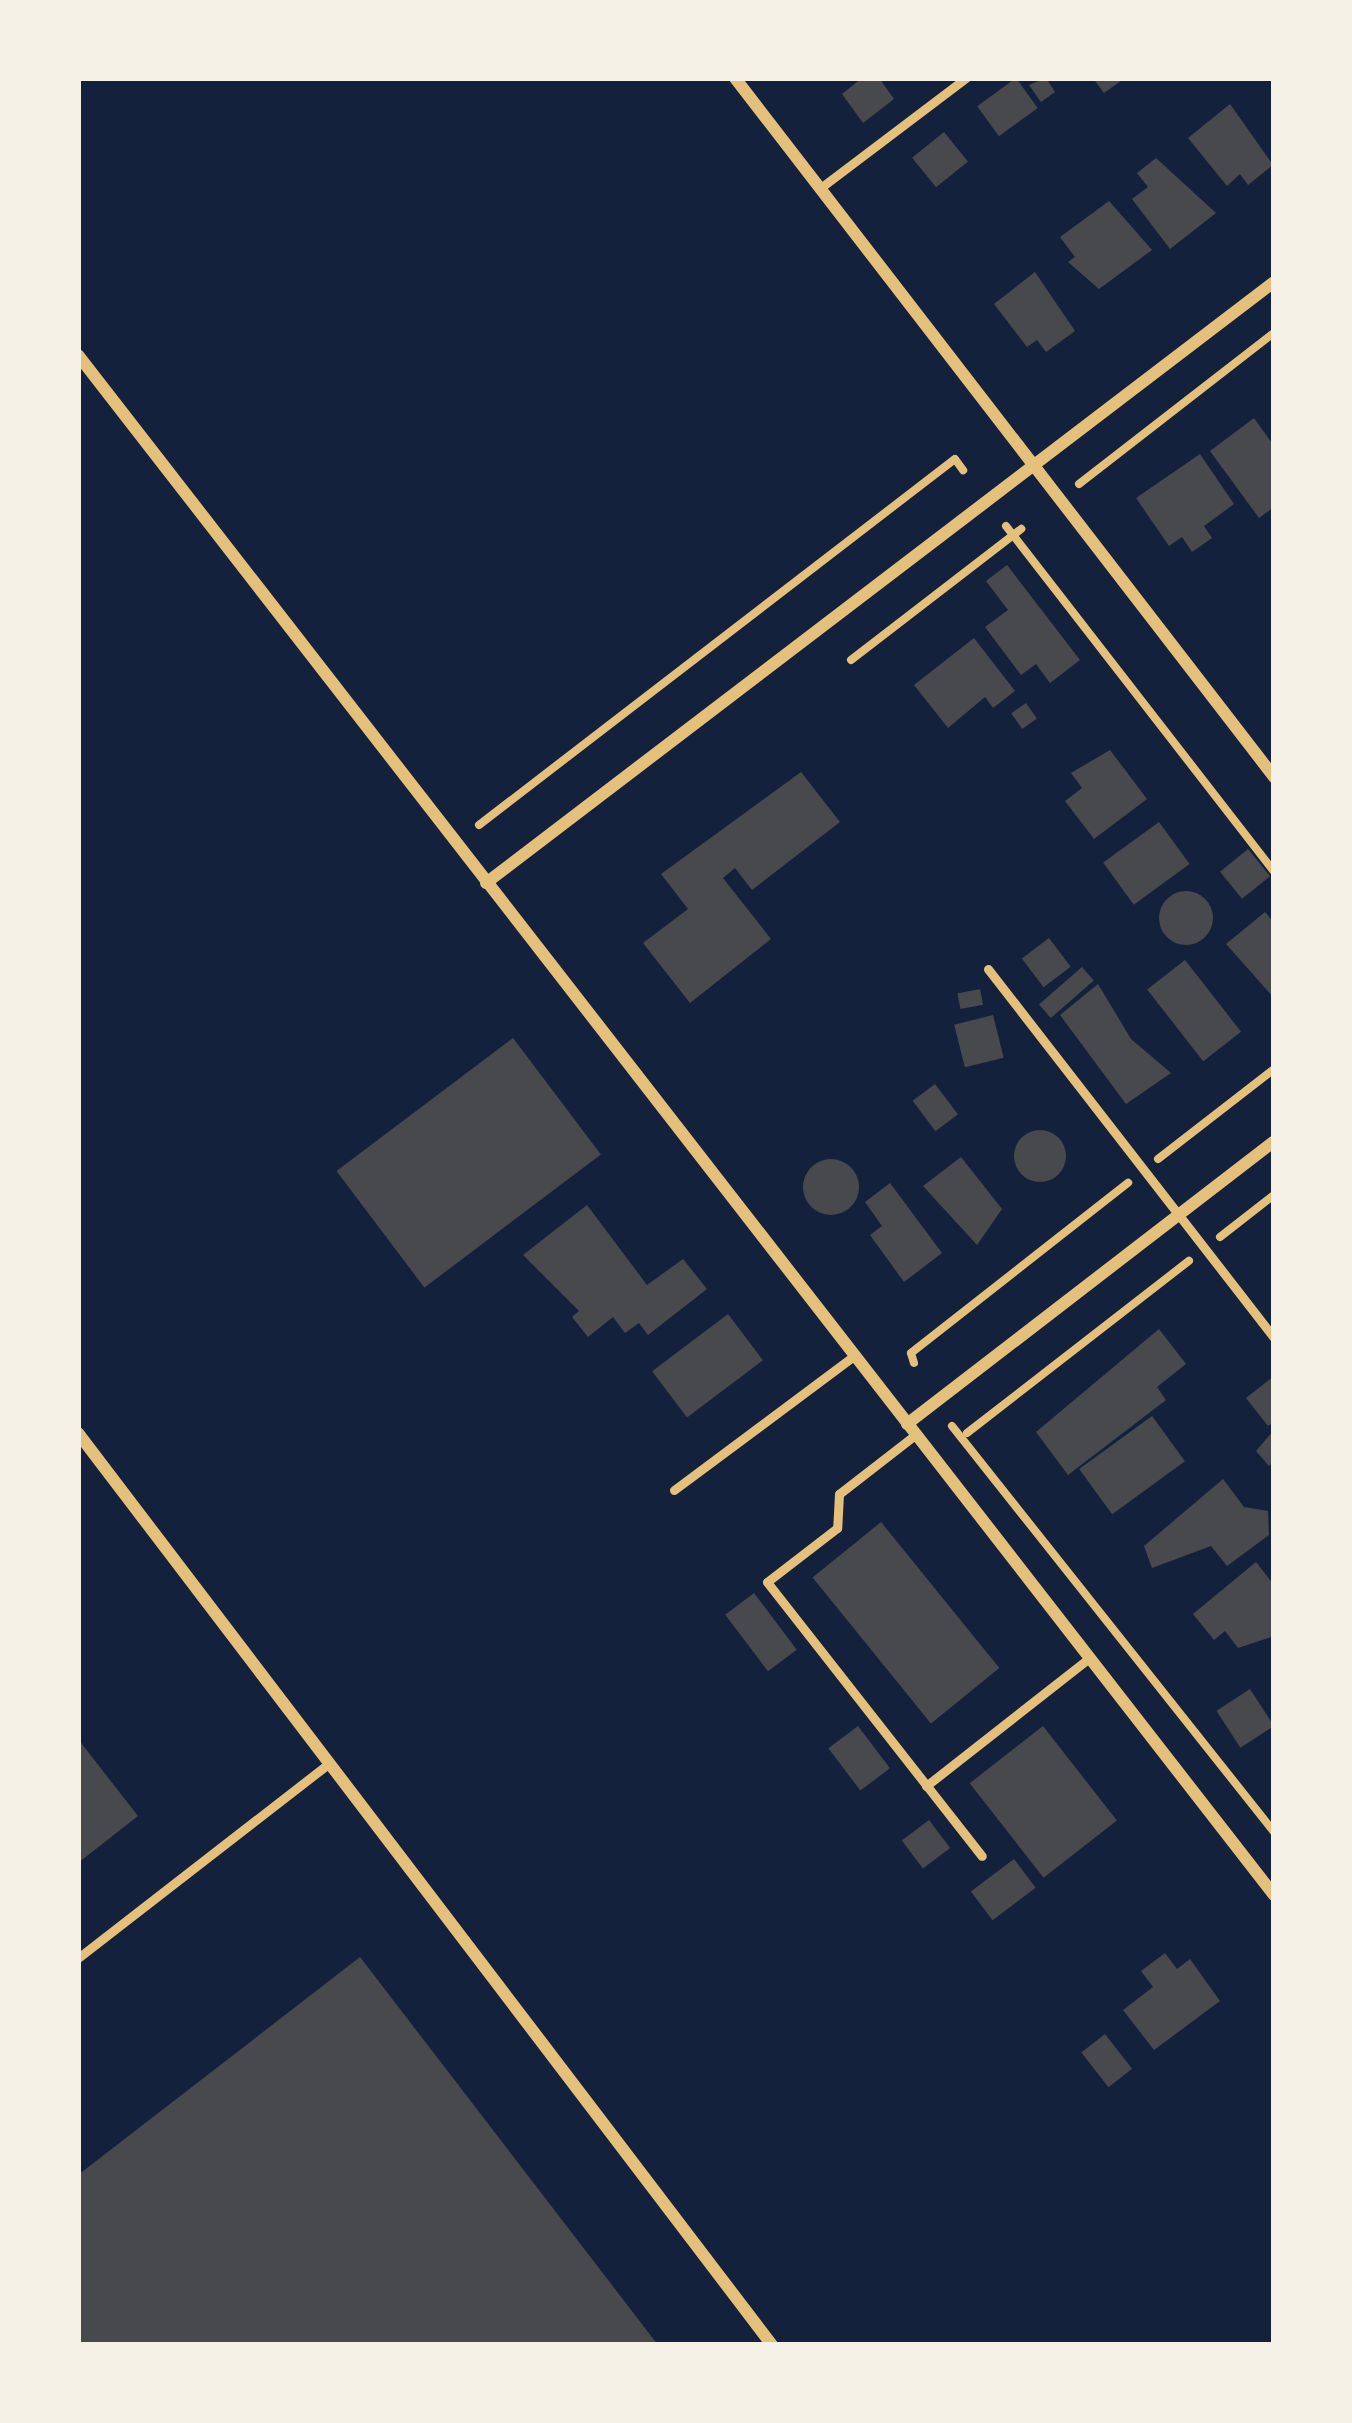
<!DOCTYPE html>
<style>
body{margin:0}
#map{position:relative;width:1352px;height:2423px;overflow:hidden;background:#14213d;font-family:"Open Sans",sans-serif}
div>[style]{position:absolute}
.building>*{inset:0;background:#48494c;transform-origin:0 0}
.round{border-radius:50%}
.path>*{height:8px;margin:-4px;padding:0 4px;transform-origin:4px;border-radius:4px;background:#e5c07b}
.service>*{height:9px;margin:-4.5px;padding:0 4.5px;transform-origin:4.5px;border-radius:4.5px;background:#e5c07b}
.minor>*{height:12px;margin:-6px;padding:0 6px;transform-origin:6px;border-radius:6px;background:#e5c07b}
span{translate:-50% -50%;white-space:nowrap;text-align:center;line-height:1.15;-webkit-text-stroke:12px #f6f1e7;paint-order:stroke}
.frame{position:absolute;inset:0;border:81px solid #f6f1e7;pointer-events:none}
</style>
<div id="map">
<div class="building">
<div style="clip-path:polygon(862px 78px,879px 78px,894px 99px,863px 123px,842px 94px)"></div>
<div style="left:1016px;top:78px;width:37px;height:48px;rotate:54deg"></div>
<div style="clip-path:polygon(1046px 78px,1055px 92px,1041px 102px,1029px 85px)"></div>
<div style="clip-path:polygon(1093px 78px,1125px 78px,1104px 93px)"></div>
<div style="clip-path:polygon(1230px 104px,1273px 165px,1248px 185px,1240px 174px,1227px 186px,1188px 138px)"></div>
<div style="left:944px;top:132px;width:38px;height:41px;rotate:51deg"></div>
<div style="clip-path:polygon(1156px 158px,1216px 213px,1170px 249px,1132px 199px,1148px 187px,1137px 173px)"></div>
<div style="clip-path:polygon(1109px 201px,1152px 250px,1099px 289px,1068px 262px,1075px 257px,1060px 237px)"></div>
<div style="clip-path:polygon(1035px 272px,1075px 331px,1046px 352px,1037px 340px,1027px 347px,994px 304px)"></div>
<div style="clip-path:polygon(1254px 418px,1274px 446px,1274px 507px,1259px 518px,1210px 451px)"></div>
<div style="clip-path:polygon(1200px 454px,1234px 504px,1204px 526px,1212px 538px,1192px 552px,1182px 537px,1169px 546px,1136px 498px)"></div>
<div style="clip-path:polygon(1007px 565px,1080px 660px,1050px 683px,1036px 664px,1021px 675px,985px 627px,1008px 610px,986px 581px)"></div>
<div style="clip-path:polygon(974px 638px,1015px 691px,993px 708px,985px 697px,948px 728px,914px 685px)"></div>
<div style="left:1026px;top:703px;width:19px;height:18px;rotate:55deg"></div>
<div style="clip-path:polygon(1110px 750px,1147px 799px,1094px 839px,1065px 801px,1082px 788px,1071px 773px)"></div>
<div style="clip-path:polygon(801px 772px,840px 822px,752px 890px,735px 868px,723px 878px,771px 939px,690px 1003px,643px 943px,688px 909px,661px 874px)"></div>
<div style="left:1159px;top:822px;width:52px;height:69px;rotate:54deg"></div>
<div style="left:1248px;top:849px;width:35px;height:36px;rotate:51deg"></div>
<div class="round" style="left:1159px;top:891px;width:54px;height:54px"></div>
<div style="clip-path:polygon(1265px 912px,1274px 923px,1274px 998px,1226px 944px)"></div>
<div style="left:1049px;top:938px;width:36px;height:34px;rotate:53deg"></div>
<div style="left:1185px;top:960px;width:91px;height:48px;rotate:52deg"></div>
<div style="left:1082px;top:967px;width:18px;height:57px;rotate:49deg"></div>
<div style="clip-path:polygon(1098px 984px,1131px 1039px,1171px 1073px,1126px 1104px,1060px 1015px)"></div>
<div style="left:980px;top:989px;width:16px;height:23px;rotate:79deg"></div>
<div style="left:993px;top:1015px;width:44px;height:40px;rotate:76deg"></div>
<div style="left:513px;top:1038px;width:146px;height:221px;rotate:53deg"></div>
<div style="left:935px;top:1084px;width:38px;height:28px;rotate:53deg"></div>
<div class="round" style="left:1014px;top:1130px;width:52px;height:52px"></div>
<div style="clip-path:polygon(961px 1157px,1002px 1209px,977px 1245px,923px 1186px)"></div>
<div class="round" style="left:803px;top:1159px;width:56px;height:56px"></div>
<div style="clip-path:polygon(890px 1183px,942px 1253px,904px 1282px,870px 1235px,882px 1226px,865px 1202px)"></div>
<div style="clip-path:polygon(587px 1205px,647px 1285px,683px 1259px,707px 1289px,648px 1335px,639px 1323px,625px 1333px,613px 1317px,588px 1337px,572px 1317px,579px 1311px,523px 1255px)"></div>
<div style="left:728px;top:1314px;width:58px;height:95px;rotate:53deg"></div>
<div style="clip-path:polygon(1159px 1329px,1186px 1364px,1157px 1387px,1166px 1400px,1068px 1475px,1036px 1432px)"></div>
<div style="clip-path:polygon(1274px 1376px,1274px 1422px,1268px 1426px,1246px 1398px)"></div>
<div style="left:1152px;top:1416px;width:56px;height:90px;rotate:54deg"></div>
<div style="clip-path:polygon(1274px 1430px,1274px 1461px,1269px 1466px,1256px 1451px)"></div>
<div style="clip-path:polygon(1223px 1479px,1244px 1507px,1268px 1511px,1269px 1535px,1227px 1566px,1211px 1546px,1152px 1568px,1144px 1546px)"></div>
<div style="left:881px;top:1522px;width:188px;height:88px;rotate:51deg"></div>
<div style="clip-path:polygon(1256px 1562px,1274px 1585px,1274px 1636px,1238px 1648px,1225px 1631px,1214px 1640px,1193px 1614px)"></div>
<div style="left:754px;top:1593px;width:71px;height:36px;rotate:53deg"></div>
<div style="left:1250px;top:1689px;width:44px;height:40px;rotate:57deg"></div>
<div style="left:858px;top:1726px;width:53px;height:37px;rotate:53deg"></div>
<div style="left:1043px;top:1726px;width:120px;height:93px;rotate:52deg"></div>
<div style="clip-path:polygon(78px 1739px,138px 1816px,78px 1863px)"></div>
<div style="left:929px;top:1820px;width:35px;height:34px;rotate:53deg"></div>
<div style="left:1014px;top:1859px;width:36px;height:54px;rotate:53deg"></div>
<div style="clip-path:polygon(1165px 1953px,1177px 1969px,1190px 1959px,1220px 2001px,1154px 2050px,1123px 2010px,1153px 1987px,1141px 1971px)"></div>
<div style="clip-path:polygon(360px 1957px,658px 2345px,78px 2345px,78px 2175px)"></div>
<div style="left:1105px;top:2034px;width:44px;height:30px;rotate:52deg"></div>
</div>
<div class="path">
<div style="left:1079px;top:484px;width:247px;rotate:-37.8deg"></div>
<div style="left:1006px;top:526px;width:438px;rotate:52.2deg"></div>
<div style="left:851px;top:660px;width:215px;rotate:-37.6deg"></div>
<div style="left:479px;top:825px;width:600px;rotate:-37.56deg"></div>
<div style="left:955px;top:459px;width:14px;rotate:54deg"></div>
<div style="left:1158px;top:1159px;width:147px;rotate:-37.8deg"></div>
<div style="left:1220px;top:1237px;width:68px;rotate:-37.9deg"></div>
<div style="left:914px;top:1363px;width:10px;rotate:-107deg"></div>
<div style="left:911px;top:1353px;width:276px;rotate:-38.1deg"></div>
<div style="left:952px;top:1426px;width:518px;rotate:51.58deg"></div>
<div style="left:967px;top:1433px;width:281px;rotate:-37.8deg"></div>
</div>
<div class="service">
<div style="left:819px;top:189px;width:184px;rotate:-37.1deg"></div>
<div style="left:988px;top:969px;width:467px;rotate:52.2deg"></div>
<div style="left:915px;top:1435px;width:96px;rotate:142.2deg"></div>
<div style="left:839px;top:1494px;width:34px;rotate:93deg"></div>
<div style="left:837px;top:1528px;width:88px;rotate:142.4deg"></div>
<div style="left:767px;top:1582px;width:348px;rotate:51.9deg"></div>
<div style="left:674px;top:1490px;width:224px;rotate:-36.7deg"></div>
<div style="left:926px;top:1786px;width:207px;rotate:-38.1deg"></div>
<div style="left:78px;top:1958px;width:318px;rotate:-37.8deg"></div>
</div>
<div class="minor">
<div style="left:735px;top:78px;width:883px;rotate:52.36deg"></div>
<div style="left:78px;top:355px;width:1950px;rotate:52.17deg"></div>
<div style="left:486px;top:883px;width:991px;rotate:-37.33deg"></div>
<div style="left:907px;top:1424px;width:463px;rotate:-37.6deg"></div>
<div style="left:78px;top:1433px;width:1146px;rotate:52.73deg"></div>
</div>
<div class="frame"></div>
</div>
